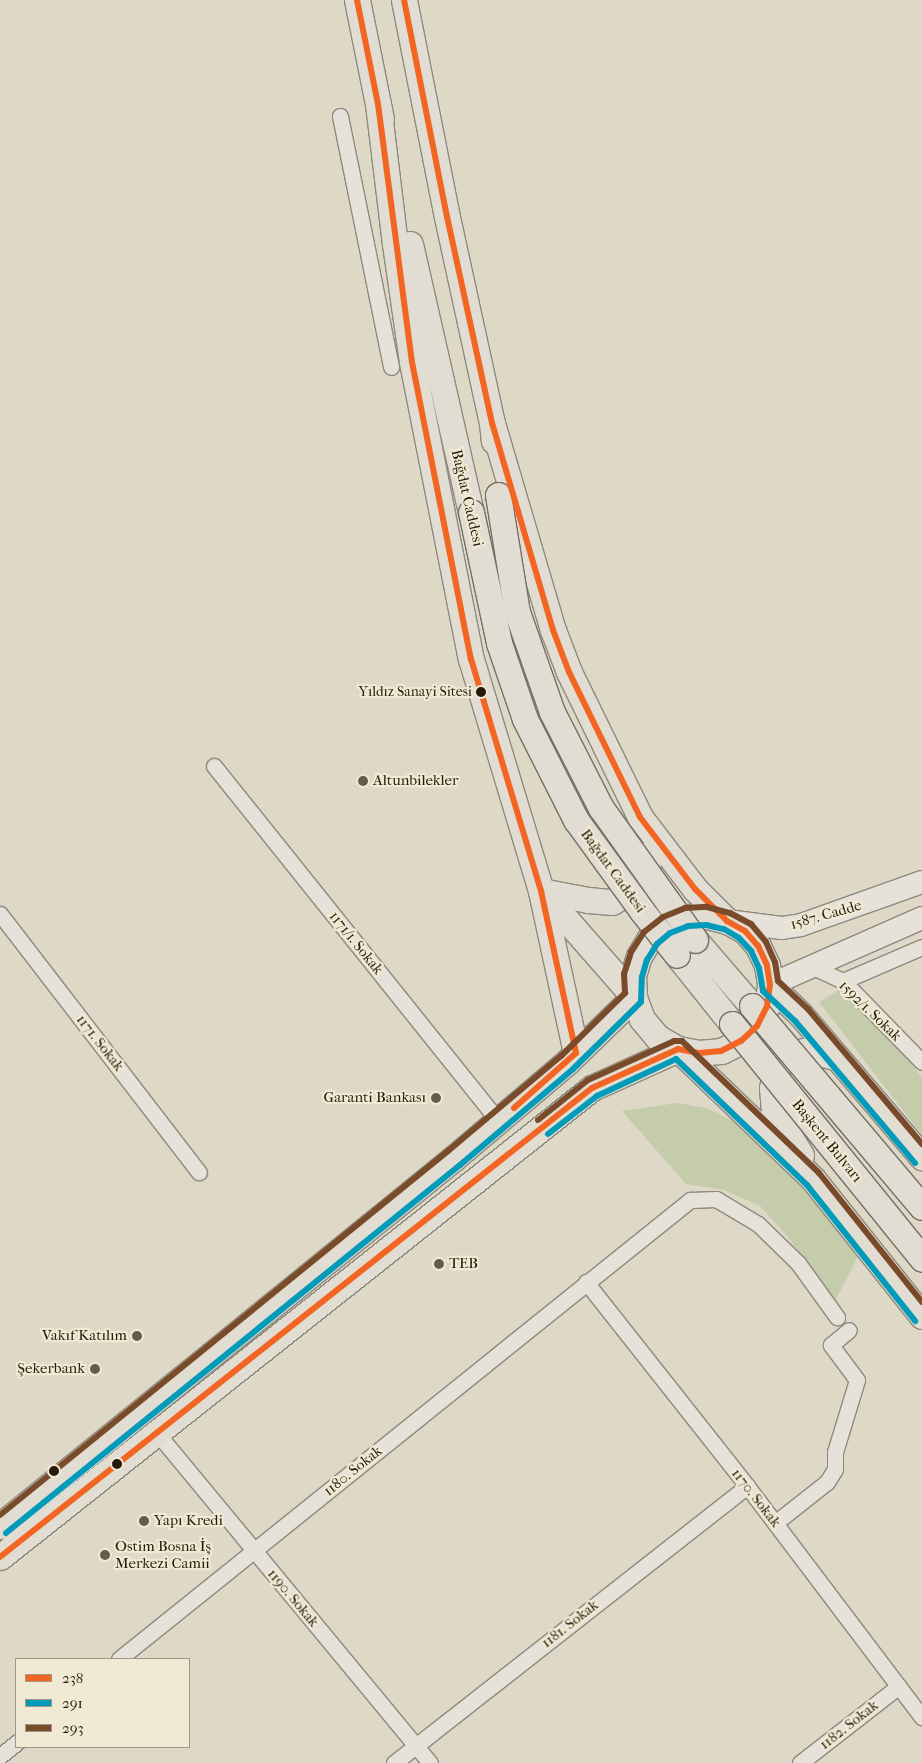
<!DOCTYPE html>
<meta charset="utf-8">
<style>
body{margin:0}
#map{position:relative;width:922px;height:1763px;overflow:hidden;background:#ded8c6;font-family:"IM FELL French Canon",serif}
div>[style]{position:absolute}
.green>*{inset:0;background:#c4ccac}
.roads{filter:drop-shadow(1px 0 #8e897d) drop-shadow(-1px 0 #8e897d) drop-shadow(0 1px #8e897d) drop-shadow(0 -1px #8e897d)}
.minor>*{height:15px;margin:-7.5px;padding:0 7.5px;transform-origin:7.5px;border-radius:7.5px;background:#e6e2d9}
.secondary>*{height:22px;margin:-11px;padding:0 11px;transform-origin:11px;border-radius:11px;background:#e6e2d9}
.primary>*{height:25px;margin:-12.5px;padding:0 12.5px;transform-origin:12.5px;border-radius:12.5px;background:#e1ddd3}
.bridges{filter:drop-shadow(1px 0 #746f64) drop-shadow(-1px 0 #746f64) drop-shadow(0 1px #746f64) drop-shadow(0 -1px #746f64)}
.primary-bridge>*{height:25px;margin:-12.5px;padding:0 12.5px;transform-origin:12.5px;border-radius:12.5px;background:#e1ddd3}
.bus-1>*{height:6px;margin:-3px;padding:0 3px;transform-origin:3px;border-radius:3px;background:#f26522}
.bus-2>*{height:6px;margin:-3px;padding:0 3px;transform-origin:3px;border-radius:3px;background:#049bba}
.bus-3>*{height:6px;margin:-3px;padding:0 3px;transform-origin:3px;border-radius:3px;background:#7a4b2a}
.dots>*{width:14px;height:14px;translate:-50% -50%;box-sizing:border-box;border:2px solid #f0e9d3;border-radius:50%}
span{translate:-50% -50%;white-space:nowrap;text-align:center;line-height:1.15;-webkit-text-stroke:4.5px #f0e9d3;paint-order:stroke}
.bus-label{font-size:14px;color:#261a0b}
.right{translate:-100% -50%;text-align:right}
.street-label{font-size:15px;color:#261a0b}
.poi-label{font-size:15px;color:#261a0b}
.left{translate:0 -50%;text-align:left}
.legend{position:absolute;left:15px;top:1658px;width:175px;height:90px;box-sizing:border-box;background:#f0e9d3;border:1px solid #9f9683;margin:0;padding:6px 9px;list-style:none;font-size:15px;color:#261a0b}
.legend li{display:flex;align-items:center;gap:10px;height:25px}
.legend b{width:25px;border:1px solid #9f9683}
</style>
<div id="map">
<div class="green">
<div style="clip-path:polygon(839px 990px,899px 1049px,922px 1077px,922px 1135px,819px 1002px)"></div>
<div style="clip-path:polygon(677px 1103px,707px 1108px,732px 1121px,767px 1148px,802px 1187px,858px 1256px,835px 1301px,788px 1237px,760px 1206px,724px 1190px,686px 1184px,622px 1111px)"></div>
</div>
<div class="roads">
<div class="minor">
<div style="left:340px;top:116px;width:256px;rotate:78.5deg"></div>
<div style="left:214px;top:766px;width:455px;rotate:51.3deg"></div>
<div style="left:0;top:914px;width:326px;rotate:52.4deg"></div>
<div style="left:813px;top:967px;width:33px;rotate:25deg"></div>
<div style="left:843px;top:981px;width:113px;rotate:45.7deg"></div>
<div style="left:843px;top:981px;width:86px;rotate:-23.3deg"></div>
<div style="left:586px;top:1282px;width:260px;rotate:51.7deg"></div>
<div style="left:747px;top:1486px;width:290px;rotate:52.9deg"></div>
<div style="left:157px;top:1433px;width:428px;rotate:50.4deg"></div>
<div style="left:775px;top:1523px;width:66px;rotate:-38.3deg"></div>
<div style="left:827px;top:1482px;width:15px;rotate:-58deg"></div>
<div style="left:835px;top:1469px;width:17px;rotate:-90deg"></div>
<div style="left:835px;top:1452px;width:75px;rotate:-73deg"></div>
<div style="left:857px;top:1380px;width:44px;rotate:-126.6deg"></div>
<div style="left:831px;top:1345px;width:23px;rotate:-40deg"></div>
<div style="left:119px;top:1659px;width:733px;rotate:-38.79deg"></div>
<div style="left:690px;top:1200px;width:26px;rotate:-2deg"></div>
<div style="left:716px;top:1199px;width:49px;rotate:30.8deg"></div>
<div style="left:758px;top:1224px;width:56px;rotate:44.3deg"></div>
<div style="left:798px;top:1263px;width:67px;rotate:54.2deg"></div>
<div style="left:0;top:1756px;width:21px;rotate:-39deg"></div>
<div style="left:394px;top:1763px;width:449px;rotate:-38.1deg"></div>
<div style="left:800px;top:1763px;width:125px;rotate:-37.9deg"></div>
</div>
<div class="secondary">
<div style="left:727px;top:921px;width:55px;rotate:7.3deg"></div>
<div style="left:782px;top:928px;width:19px;rotate:-9deg"></div>
<div style="left:801px;top:925px;width:128px;rotate:-19.6deg"></div>
<div style="left:770px;top:985px;width:166px;rotate:-23.8deg"></div>
</div>
<div class="primary">
<div style="left:357px;top:0;width:121px;rotate:78.6deg"></div>
<div style="left:404px;top:0;width:221px;rotate:78.8deg"></div>
<div style="left:447px;top:217px;width:211px;rotate:77.7deg"></div>
<div style="left:492px;top:423px;width:18px;rotate:84deg"></div>
<div style="left:378px;top:104px;width:141px;rotate:83.1deg"></div>
<div style="left:395px;top:244px;width:119px;rotate:81.8deg"></div>
<div style="left:412px;top:362px;width:303px;rotate:78.8deg"></div>
<div style="left:471px;top:659px;width:242px;rotate:73.2deg"></div>
<div style="left:541px;top:891px;width:166px;rotate:77.8deg"></div>
<div style="left:410px;top:244px;width:275px;rotate:77.2deg"></div>
<div style="left:492px;top:423px;width:216px;rotate:73.6deg"></div>
<div style="left:553px;top:630px;width:45px;rotate:69.1deg"></div>
<div style="left:569px;top:672px;width:161px;rotate:63.9deg"></div>
<div style="left:640px;top:817px;width:91px;rotate:52.6deg"></div>
<div style="left:695px;top:889px;width:45px;rotate:45deg"></div>
<div style="left:727px;top:921px;width:21px;rotate:29deg"></div>
<div style="left:745px;top:931px;width:20px;rotate:49deg"></div>
<div style="left:758px;top:946px;width:21px;rotate:65deg"></div>
<div style="left:767px;top:965px;width:20px;rotate:81deg"></div>
<div style="left:770px;top:985px;width:21px;rotate:98deg"></div>
<div style="left:767px;top:1006px;width:22px;rotate:117deg"></div>
<div style="left:757px;top:1026px;width:22px;rotate:137deg"></div>
<div style="left:741px;top:1041px;width:22px;rotate:153deg"></div>
<div style="left:721px;top:1051px;width:22px;rotate:175deg"></div>
<div style="left:699px;top:1053px;width:21px;rotate:-169deg"></div>
<div style="left:541px;top:891px;width:48px;rotate:10.8deg"></div>
<div style="left:588px;top:900px;width:24px;rotate:5deg"></div>
<div style="left:612px;top:902px;width:36px;rotate:-30deg"></div>
<div style="left:643px;top:884px;width:32px;rotate:-77deg"></div>
<div style="left:543px;top:893px;width:138px;rotate:48.8deg"></div>
<div style="left:727px;top:921px;width:21px;rotate:-166deg"></div>
<div style="left:707px;top:916px;width:21px;rotate:177deg"></div>
<div style="left:686px;top:917px;width:22px;rotate:158deg"></div>
<div style="left:666px;top:925px;width:21px;rotate:141deg"></div>
<div style="left:650px;top:938px;width:21px;rotate:121deg"></div>
<div style="left:639px;top:956px;width:21px;rotate:107deg"></div>
<div style="left:633px;top:976px;width:21px;rotate:87deg"></div>
<div style="left:634px;top:997px;width:23px;rotate:70deg"></div>
<div style="left:642px;top:1019px;width:23px;rotate:50deg"></div>
<div style="left:657px;top:1037px;width:24px;rotate:30deg"></div>
<div style="left:678px;top:1049px;width:187px;rotate:43.9deg"></div>
<div style="left:813px;top:1179px;width:175px;rotate:51.5deg"></div>
<div style="left:695px;top:940px;width:87px;rotate:49.2deg"></div>
<div style="left:677px;top:955px;width:88px;rotate:51.4deg"></div>
<div style="left:770px;top:985px;width:43px;rotate:44.1deg"></div>
<div style="left:801px;top:1015px;width:187px;rotate:49.6deg"></div>
<div style="left:801px;top:1155px;width:52px;rotate:-121.5deg"></div>
<div style="left:774px;top:1111px;width:23px;rotate:-95deg"></div>
<div style="left:772px;top:1088px;width:32px;rotate:-74deg"></div>
<div style="left:781px;top:1057px;width:28px;rotate:-15deg"></div>
<div style="left:808px;top:1050px;width:30px;rotate:15deg"></div>
<div style="left:0;top:1526px;width:584px;rotate:-39.03deg"></div>
<div style="left:454px;top:1158px;width:148px;rotate:-40.3deg"></div>
<div style="left:567px;top:1062px;width:93px;rotate:-44.1deg"></div>
<div style="left:0;top:1557px;width:755px;rotate:-38.39deg"></div>
<div style="left:592px;top:1088px;width:94px;rotate:-24.4deg"></div>
</div>
</div>
<div class="bridges">
<div class="primary-bridge">
<div style="left:498px;top:495px;width:119px;rotate:80.8deg"></div>
<div style="left:517px;top:612px;width:106px;rotate:70.7deg"></div>
<div style="left:552px;top:712px;width:108px;rotate:63deg"></div>
<div style="left:601px;top:808px;width:162px;rotate:54.5deg"></div>
<div style="left:471px;top:512px;width:134px;rotate:77.9deg"></div>
<div style="left:499px;top:643px;width:80px;rotate:71.1deg"></div>
<div style="left:525px;top:719px;width:113px;rotate:63.2deg"></div>
<div style="left:576px;top:820px;width:112px;rotate:54deg"></div>
<div style="left:642px;top:911px;width:56px;rotate:51.5deg"></div>
<div style="left:752px;top:1006px;width:263px;rotate:49.8deg"></div>
<div style="left:732px;top:1024px;width:302px;rotate:51deg"></div>
</div>
</div>
<div class="bus-1">
<div style="left:357px;top:0;width:106px;rotate:78.6deg"></div>
<div style="left:378px;top:104px;width:260px;rotate:82.5deg"></div>
<div style="left:412px;top:362px;width:303px;rotate:78.8deg"></div>
<div style="left:471px;top:659px;width:242px;rotate:73.2deg"></div>
<div style="left:541px;top:891px;width:166px;rotate:77.8deg"></div>
<div style="left:576px;top:1053px;width:83px;rotate:138.4deg"></div>
<div style="left:0;top:1557px;width:755px;rotate:-38.39deg"></div>
<div style="left:592px;top:1088px;width:94px;rotate:-24.4deg"></div>
<div style="left:678px;top:1049px;width:21px;rotate:11deg"></div>
<div style="left:699px;top:1053px;width:22px;rotate:-5deg"></div>
<div style="left:721px;top:1051px;width:22px;rotate:-27deg"></div>
<div style="left:741px;top:1041px;width:22px;rotate:-43deg"></div>
<div style="left:757px;top:1026px;width:22px;rotate:-63deg"></div>
<div style="left:767px;top:1006px;width:21px;rotate:-82deg"></div>
<div style="left:770px;top:985px;width:20px;rotate:-99deg"></div>
<div style="left:767px;top:965px;width:21px;rotate:-115deg"></div>
<div style="left:758px;top:946px;width:20px;rotate:-131deg"></div>
<div style="left:745px;top:931px;width:21px;rotate:-151deg"></div>
<div style="left:727px;top:921px;width:45px;rotate:-135deg"></div>
<div style="left:695px;top:889px;width:91px;rotate:-127.4deg"></div>
<div style="left:640px;top:817px;width:161px;rotate:-116.1deg"></div>
<div style="left:569px;top:672px;width:45px;rotate:-110.9deg"></div>
<div style="left:553px;top:630px;width:216px;rotate:-106.4deg"></div>
<div style="left:492px;top:423px;width:211px;rotate:-102.3deg"></div>
<div style="left:447px;top:217px;width:221px;rotate:-101.2deg"></div>
</div>
<div class="bus-2">
<div style="left:548px;top:1134px;width:62px;rotate:-37.8deg"></div>
<div style="left:597px;top:1096px;width:87px;rotate:-25.1deg"></div>
<div style="left:676px;top:1059px;width:182px;rotate:43.9deg"></div>
<div style="left:807px;top:1185px;width:174px;rotate:51.5deg"></div>
<div style="left:6px;top:1533px;width:584px;rotate:-39.03deg"></div>
<div style="left:460px;top:1165px;width:148px;rotate:-40.3deg"></div>
<div style="left:573px;top:1069px;width:95px;rotate:-44.6deg"></div>
<div style="left:641px;top:1002px;width:25px;rotate:-88deg"></div>
<div style="left:642px;top:977px;width:18px;rotate:-74deg"></div>
<div style="left:647px;top:960px;width:19px;rotate:-58deg"></div>
<div style="left:657px;top:944px;width:17px;rotate:-40deg"></div>
<div style="left:670px;top:933px;width:19px;rotate:-21deg"></div>
<div style="left:688px;top:926px;width:18px;rotate:-3deg"></div>
<div style="left:706px;top:925px;width:18px;rotate:13deg"></div>
<div style="left:724px;top:929px;width:17px;rotate:31deg"></div>
<div style="left:739px;top:938px;width:18px;rotate:47deg"></div>
<div style="left:751px;top:951px;width:19px;rotate:65deg"></div>
<div style="left:759px;top:968px;width:23px;rotate:80deg"></div>
<div style="left:763px;top:991px;width:44px;rotate:43.2deg"></div>
<div style="left:795px;top:1021px;width:186px;rotate:49.8deg"></div>
</div>
<div class="bus-3">
<div style="left:538px;top:1120px;width:64px;rotate:-38.7deg"></div>
<div style="left:588px;top:1080px;width:94px;rotate:-24.4deg"></div>
<div style="left:674px;top:1041px;width:8px"></div>
<div style="left:682px;top:1041px;width:190px;rotate:43.9deg"></div>
<div style="left:819px;top:1173px;width:165px;rotate:51.4deg"></div>
<div style="left:0;top:1515px;width:577px;rotate:-39.09deg"></div>
<div style="left:448px;top:1151px;width:148px;rotate:-40.1deg"></div>
<div style="left:561px;top:1056px;width:90px;rotate:-44.5deg"></div>
<div style="left:625px;top:993px;width:19px;rotate:-93deg"></div>
<div style="left:624px;top:974px;width:23px;rotate:-72deg"></div>
<div style="left:631px;top:952px;width:24px;rotate:-57deg"></div>
<div style="left:644px;top:932px;width:24px;rotate:-38deg"></div>
<div style="left:663px;top:917px;width:24px;rotate:-22deg"></div>
<div style="left:685px;top:908px;width:22px;rotate:-3deg"></div>
<div style="left:707px;top:907px;width:24px;rotate:15deg"></div>
<div style="left:730px;top:913px;width:24px;rotate:28deg"></div>
<div style="left:751px;top:924px;width:23px;rotate:50deg"></div>
<div style="left:766px;top:942px;width:22px;rotate:66deg"></div>
<div style="left:775px;top:962px;width:19px;rotate:81deg"></div>
<div style="left:778px;top:981px;width:41px;rotate:43deg"></div>
<div style="left:808px;top:1009px;width:177px;rotate:49.8deg"></div>
</div>
<div class="dots">
<div style="left:481px;top:692px;background:#261a0b"></div>
<div style="left:363px;top:781px;background:#665c4c"></div>
<div style="left:436px;top:1098px;background:#665c4c"></div>
<div style="left:439px;top:1264px;background:#665c4c"></div>
<div style="left:137px;top:1336px;background:#665c4c"></div>
<div style="left:95px;top:1369px;background:#665c4c"></div>
<div style="left:117px;top:1464px;background:#261a0b"></div>
<div style="left:54px;top:1471px;background:#261a0b"></div>
<div style="left:144px;top:1521px;background:#665c4c"></div>
<div style="left:105px;top:1555px;background:#665c4c"></div>
</div>
<div class="bus-label">
<span class="right" style="left:472px;top:692px">Yıldız Sanayi Sitesi</span>
</div>
<div class="street-label">
<span style="left:467px;top:498px;rotate:77deg">Bağdat Caddesi</span>
<span style="left:613px;top:871px;rotate:54deg">Bağdat Caddesi</span>
<span style="left:826px;top:915px;rotate:-16deg">1587. Cadde</span>
<span style="left:356px;top:943px;rotate:51deg">1171/1. Sokak</span>
<span style="left:870px;top:1011px;rotate:44deg">1592/1. Sokak</span>
<span style="left:100px;top:1043px;rotate:52deg">1171. Sokak</span>
<span style="left:827px;top:1141px;rotate:51deg">Başkent Bulvarı</span>
<span style="left:353px;top:1471px;rotate:-39deg">1180. Sokak</span>
<span style="left:756px;top:1498px;rotate:52deg">1170. Sokak</span>
<span style="left:293px;top:1598px;rotate:50deg">1190. Sokak</span>
<span style="left:570px;top:1624px;rotate:-38deg">1181. Sokak</span>
<span style="left:849px;top:1725px;rotate:-38deg">1182. Sokak</span>
</div>
<div class="poi-label">
<span class="left" style="left:373px;top:781px">Altunbilekler</span>
<span class="right" style="left:426px;top:1098px">Garanti Bankası</span>
<span class="left" style="left:449px;top:1264px">TEB</span>
<span class="right" style="left:127px;top:1336px">Vakıf Katılım</span>
<span class="right" style="left:85px;top:1369px">Şekerbank</span>
<span class="left" style="left:154px;top:1521px">Yapı Kredi</span>
<span class="left" style="left:115px;top:1555px">Ostim Bosna İş<br>Merkezi Camii</span>
</div>
<ul class="legend">
<li><b style="height:6px;background:#f26522"></b>238</li>
<li><b style="height:6px;background:#049bba"></b>291</li>
<li><b style="height:6px;background:#7a4b2a"></b>293</li>
</ul>
</div>
